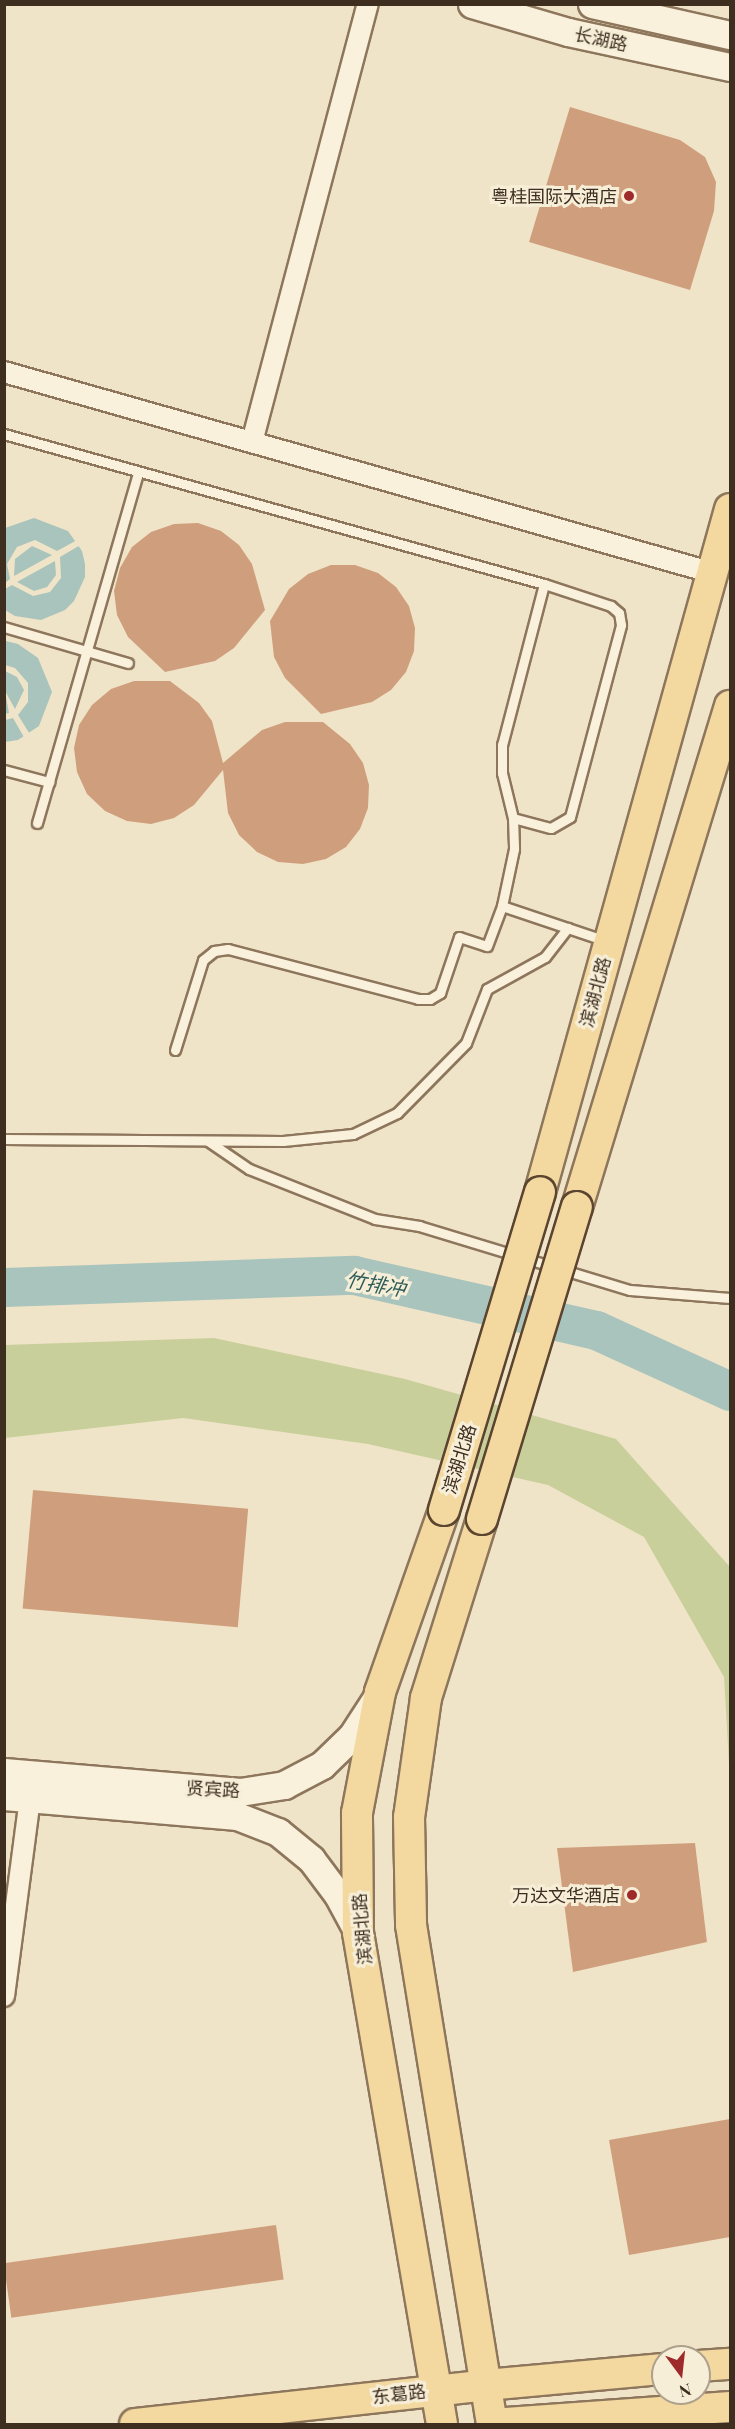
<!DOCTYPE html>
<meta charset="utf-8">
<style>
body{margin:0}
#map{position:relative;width:735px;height:2429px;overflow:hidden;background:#f0e4c8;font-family:"Playfair Display","Noto Sans SC",serif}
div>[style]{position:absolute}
.green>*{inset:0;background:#c9cf9b}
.water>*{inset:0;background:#a9c4bc}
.pier>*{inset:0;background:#f0e4c8}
.river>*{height:39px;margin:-19.5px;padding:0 19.5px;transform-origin:19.5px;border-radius:19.5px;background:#a9c4bc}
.building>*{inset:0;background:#cf9f7d;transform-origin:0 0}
.roads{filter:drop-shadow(2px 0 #8d765c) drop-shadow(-2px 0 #8d765c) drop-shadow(0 2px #8d765c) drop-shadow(0 -2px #8d765c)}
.service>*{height:9px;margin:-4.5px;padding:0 4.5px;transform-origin:4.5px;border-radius:4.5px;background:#faf1dc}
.minor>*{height:20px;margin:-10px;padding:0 10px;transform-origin:10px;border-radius:10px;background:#faf1dc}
.secondary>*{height:27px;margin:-13.5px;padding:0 13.5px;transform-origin:13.5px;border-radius:13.5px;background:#faf1dc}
.primary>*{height:30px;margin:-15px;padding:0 15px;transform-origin:15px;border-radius:15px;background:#f3d9a0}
.bridges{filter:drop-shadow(2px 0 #5b4430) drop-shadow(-2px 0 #5b4430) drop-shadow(0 2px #5b4430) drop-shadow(0 -2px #5b4430)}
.primary-bridge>*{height:30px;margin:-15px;padding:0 15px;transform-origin:15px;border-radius:15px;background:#f3d9a0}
.dots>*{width:16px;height:16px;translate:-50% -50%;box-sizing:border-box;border:3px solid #f7eed8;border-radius:50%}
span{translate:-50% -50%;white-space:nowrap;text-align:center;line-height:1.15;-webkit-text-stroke:6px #f7eed8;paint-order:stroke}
.street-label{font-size:18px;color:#3d2e20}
.poi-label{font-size:18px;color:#3d2e20}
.right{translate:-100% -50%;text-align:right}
.water-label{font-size:20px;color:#2f5d5a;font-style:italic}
.frame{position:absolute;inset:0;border:6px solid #3d2e20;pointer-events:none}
.north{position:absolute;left:651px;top:2345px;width:60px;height:60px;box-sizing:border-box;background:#f7eed8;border:2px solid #ada18e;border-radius:50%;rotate:165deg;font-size:16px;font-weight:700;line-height:24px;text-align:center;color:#3d2e20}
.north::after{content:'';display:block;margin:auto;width:21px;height:27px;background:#9e2a2b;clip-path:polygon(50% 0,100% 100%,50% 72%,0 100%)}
</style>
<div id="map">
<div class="green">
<div style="clip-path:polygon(214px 1338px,405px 1379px,616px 1439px,730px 1567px,730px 1781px,724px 1677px,644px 1537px,548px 1485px,368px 1444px,183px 1418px,5px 1438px,4px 1345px)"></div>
</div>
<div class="water">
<div style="clip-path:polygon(34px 518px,68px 531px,82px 551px,85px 564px,85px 577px,74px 601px,65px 610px,41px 620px,15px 616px,5px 610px,5px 528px)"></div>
<div style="clip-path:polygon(6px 641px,18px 644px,38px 658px,52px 692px,39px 726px,18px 740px,5px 742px)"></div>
</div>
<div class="pier">
<div style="clip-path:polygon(evenodd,79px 539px,82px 544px,60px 557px,61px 578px,50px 592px,33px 596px,12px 585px,5px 589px,5px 583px,10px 579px,7px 564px,17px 547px,35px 540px,57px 551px,79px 539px,32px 546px,52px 555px,14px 576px,15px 559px,32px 546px,79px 539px,55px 561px,56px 575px,47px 587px,34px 591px,17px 582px,55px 561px)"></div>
<div style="clip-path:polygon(5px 665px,15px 668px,28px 683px,28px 702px,18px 715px,31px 736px,25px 739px,13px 718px,5px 720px,5px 714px,9px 713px,5px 691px,15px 709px,24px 690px,17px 677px,5px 671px)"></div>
</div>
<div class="river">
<div style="left:4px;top:1287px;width:350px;rotate:-2deg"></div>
<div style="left:354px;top:1275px;width:248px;rotate:12.8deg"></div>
<div style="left:596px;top:1330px;width:147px;rotate:24.5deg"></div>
</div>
<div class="building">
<div style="clip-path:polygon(570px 107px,680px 140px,705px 157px,716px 182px,714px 211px,690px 290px,529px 242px)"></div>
<div style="clip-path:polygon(198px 523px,221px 531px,239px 545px,252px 564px,265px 610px,234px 648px,215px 661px,165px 672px,128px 637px,117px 615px,114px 591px,120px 568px,132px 547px,151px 532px,174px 524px)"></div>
<div style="clip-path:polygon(331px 565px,355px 565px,378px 573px,396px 587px,409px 606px,415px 628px,414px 651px,406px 672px,391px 690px,372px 702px,321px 714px,285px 678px,274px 657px,270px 621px,289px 589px,308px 574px)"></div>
<div style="clip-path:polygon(134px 681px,170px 681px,199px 703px,212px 721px,223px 763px,262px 730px,285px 722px,323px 722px,350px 744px,363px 763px,369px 785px,368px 808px,360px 829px,346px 847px,326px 859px,303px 864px,278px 862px,257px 852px,239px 835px,228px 813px,223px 770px,194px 805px,174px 818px,151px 824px,127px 821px,105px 811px,87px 794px,77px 772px,74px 748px,79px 725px,92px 705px,111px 689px)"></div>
<div style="left:33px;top:1490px;width:216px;height:119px;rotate:5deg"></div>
<div style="clip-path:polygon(695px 1843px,707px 1942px,573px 1972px,557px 1848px)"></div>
<div style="clip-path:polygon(730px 2119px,730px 2237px,629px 2255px,609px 2140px)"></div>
<div style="left:276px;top:2225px;width:55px;height:275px;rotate:82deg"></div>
</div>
<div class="roads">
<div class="service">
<div style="left:4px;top:434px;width:560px;rotate:15.52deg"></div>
<div style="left:544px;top:584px;width:166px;rotate:104.6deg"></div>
<div style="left:502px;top:745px;width:28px;rotate:90deg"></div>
<div style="left:502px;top:773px;width:46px;rotate:76.3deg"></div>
<div style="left:513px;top:818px;width:31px;rotate:88deg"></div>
<div style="left:514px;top:849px;width:58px;rotate:101.9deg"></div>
<div style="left:502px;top:906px;width:110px;rotate:18.6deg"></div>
<div style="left:4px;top:627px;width:129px;rotate:16.2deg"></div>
<div style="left:4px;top:770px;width:47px;rotate:14.9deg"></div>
<div style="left:513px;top:818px;width:39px;rotate:15deg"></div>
<div style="left:551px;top:828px;width:22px;rotate:-30deg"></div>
<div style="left:570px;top:817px;width:199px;rotate:-75.1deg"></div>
<div style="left:621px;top:625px;width:12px;rotate:-99deg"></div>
<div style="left:619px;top:613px;width:11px;rotate:-139deg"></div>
<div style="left:611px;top:606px;width:71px;rotate:-161.8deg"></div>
<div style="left:37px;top:823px;width:365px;rotate:-73.9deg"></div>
<div style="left:175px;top:1050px;width:94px;rotate:-72.7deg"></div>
<div style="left:203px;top:960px;width:14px;rotate:-39deg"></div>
<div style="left:214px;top:951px;width:14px;rotate:-8deg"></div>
<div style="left:228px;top:949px;width:196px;rotate:14.7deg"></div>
<div style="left:418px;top:999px;width:12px"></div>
<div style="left:430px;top:999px;width:12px;rotate:-31deg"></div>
<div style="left:440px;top:993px;width:59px;rotate:-71.3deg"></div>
<div style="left:459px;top:937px;width:29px;rotate:18deg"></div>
<div style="left:487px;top:946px;width:43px;rotate:-69.4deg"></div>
<div style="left:4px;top:1139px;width:279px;rotate:0.4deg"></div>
<div style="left:283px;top:1141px;width:70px;rotate:-5.7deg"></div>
<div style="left:353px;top:1134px;width:49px;rotate:-25.5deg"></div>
<div style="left:397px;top:1113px;width:98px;rotate:-45.4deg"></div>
<div style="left:466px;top:1043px;width:58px;rotate:-68.7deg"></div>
<div style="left:487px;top:989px;width:66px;rotate:-28.9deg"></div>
<div style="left:545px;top:957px;width:37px;rotate:-52deg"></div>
<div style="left:208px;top:1141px;width:50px;rotate:34.3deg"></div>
<div style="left:249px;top:1169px;width:136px;rotate:21.6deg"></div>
<div style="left:375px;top:1219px;width:45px;rotate:9deg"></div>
<div style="left:419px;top:1226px;width:220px;rotate:16.9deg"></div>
<div style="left:630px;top:1290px;width:100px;rotate:4.6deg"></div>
</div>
<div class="minor">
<div style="left:4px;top:372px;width:734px;rotate:15.82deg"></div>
<div style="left:252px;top:442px;width:453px;rotate:-75.2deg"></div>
<div style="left:4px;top:1996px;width:200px;rotate:-82.5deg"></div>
</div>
<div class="secondary">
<div style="left:472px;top:4px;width:100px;rotate:16.3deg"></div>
<div style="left:568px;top:32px;width:166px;rotate:12.2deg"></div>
<div style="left:592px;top:4px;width:141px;rotate:12.7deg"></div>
<div style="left:4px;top:1772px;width:237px;rotate:4.8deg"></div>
<div style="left:240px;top:1792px;width:45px;rotate:-9deg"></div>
<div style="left:284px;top:1785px;width:43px;rotate:-27.8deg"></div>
<div style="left:322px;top:1765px;width:42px;rotate:-44deg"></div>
<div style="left:352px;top:1736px;width:48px;rotate:-57deg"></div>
<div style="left:4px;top:1796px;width:234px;rotate:4.9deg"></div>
<div style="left:237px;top:1816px;width:44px;rotate:21.3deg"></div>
<div style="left:278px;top:1832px;width:43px;rotate:39.3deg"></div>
<div style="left:311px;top:1859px;width:45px;rotate:53.1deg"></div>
<div style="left:338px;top:1895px;width:42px;rotate:61.6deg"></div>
</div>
<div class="primary">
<div style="left:540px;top:1192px;width:709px;rotate:-74.45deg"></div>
<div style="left:577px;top:1207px;width:524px;rotate:-73.02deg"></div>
<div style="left:482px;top:1519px;width:188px;rotate:107.4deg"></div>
<div style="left:426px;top:1698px;width:120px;rotate:98.1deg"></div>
<div style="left:409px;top:1817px;width:108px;rotate:88.9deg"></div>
<div style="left:411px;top:1925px;width:506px;rotate:80.78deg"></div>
<div style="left:699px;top:2366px;width:31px;rotate:-4deg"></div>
<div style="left:135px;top:2424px;width:353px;rotate:-6.3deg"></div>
<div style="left:486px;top:2385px;width:178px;rotate:-5.2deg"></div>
<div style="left:442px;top:2424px;width:499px;rotate:-99.7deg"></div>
<div style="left:358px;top:1932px;width:119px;rotate:-90.5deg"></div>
<div style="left:357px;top:1813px;width:123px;rotate:-79.2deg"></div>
<div style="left:380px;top:1692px;width:193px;rotate:-70.6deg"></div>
<div style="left:492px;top:2424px;width:239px;rotate:-4.1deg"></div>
</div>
</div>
<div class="bridges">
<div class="primary-bridge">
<div style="left:444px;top:1510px;width:332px;rotate:-73.2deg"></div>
<div style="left:482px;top:1519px;width:326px;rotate:-73.1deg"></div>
</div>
</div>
<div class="dots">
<div style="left:629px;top:196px;background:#9e2a2b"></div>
<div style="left:632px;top:1895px;background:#9e2a2b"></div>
</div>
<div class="street-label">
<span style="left:601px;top:39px;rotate:12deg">长湖路</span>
<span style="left:595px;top:992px;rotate:-75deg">滨湖北路</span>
<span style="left:459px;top:1459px;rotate:-73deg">滨湖北路</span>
<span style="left:213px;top:1789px;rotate:3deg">贤宾路</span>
<span style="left:362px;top:1929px;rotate:-95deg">滨湖北路</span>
<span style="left:399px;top:2394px;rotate:-7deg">东葛路</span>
</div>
<div class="poi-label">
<span class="right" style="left:617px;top:196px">粤桂国际大酒店</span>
<span class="right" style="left:620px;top:1895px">万达文华酒店</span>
</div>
<div class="water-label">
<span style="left:376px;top:1283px;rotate:10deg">竹排冲</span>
</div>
<div class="frame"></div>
<div class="north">N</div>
</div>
